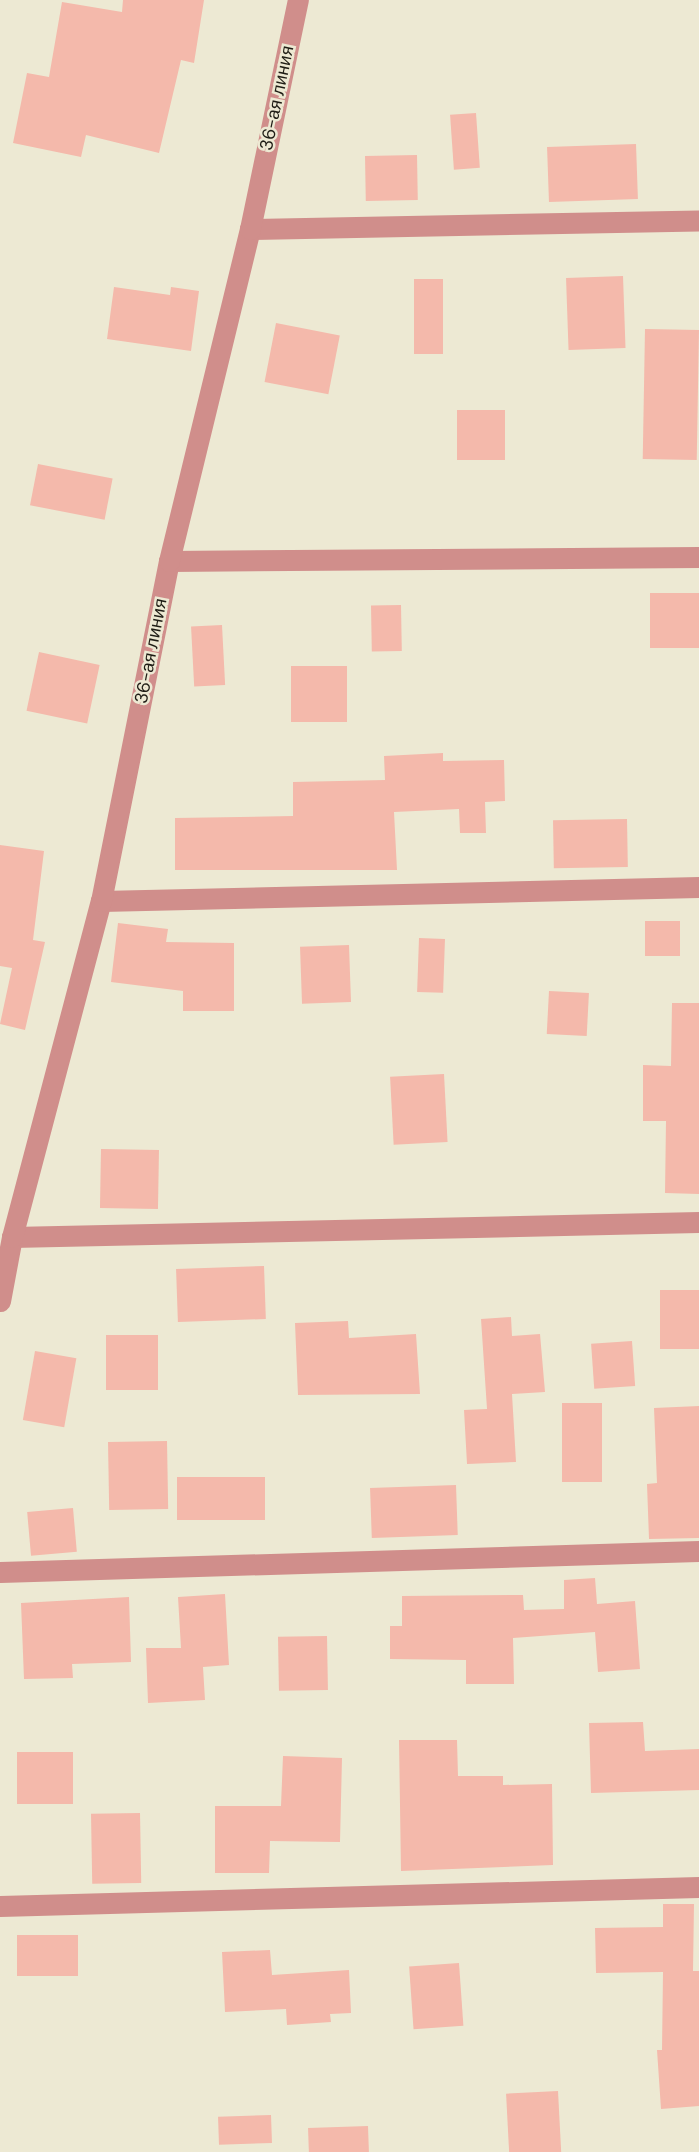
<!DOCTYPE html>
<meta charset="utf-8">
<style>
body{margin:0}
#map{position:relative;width:699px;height:2152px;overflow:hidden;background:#ede9d3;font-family:"DM Sans",sans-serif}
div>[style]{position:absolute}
.building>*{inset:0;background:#f4b9ab;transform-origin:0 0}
.minor>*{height:21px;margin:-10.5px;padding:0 10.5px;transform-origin:10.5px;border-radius:10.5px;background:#d08e8b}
span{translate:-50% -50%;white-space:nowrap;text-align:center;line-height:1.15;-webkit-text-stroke:5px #ede9d3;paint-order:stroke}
.street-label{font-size:18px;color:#1f1d15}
</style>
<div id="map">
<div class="building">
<div style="clip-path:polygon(123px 0,204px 0,194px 63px,181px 60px,159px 153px,86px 135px,81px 157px,13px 143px,27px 73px,49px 77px,62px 2px,122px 12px)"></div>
<div style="left:476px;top:113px;width:55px;height:26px;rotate:86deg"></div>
<div style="left:636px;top:144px;width:55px;height:89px;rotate:88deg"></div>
<div style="left:417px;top:155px;width:45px;height:52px;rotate:89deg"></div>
<div style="left:623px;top:276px;width:72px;height:57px;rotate:88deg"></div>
<div style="left:414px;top:279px;width:29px;height:75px"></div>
<div style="clip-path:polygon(114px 287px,170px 295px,171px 287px,199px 291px,191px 351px,107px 339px)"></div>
<div style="left:276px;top:323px;width:65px;height:60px;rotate:11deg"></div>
<div style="left:645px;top:329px;width:54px;height:130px;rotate:1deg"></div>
<div style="left:457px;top:410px;width:48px;height:50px"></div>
<div style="left:38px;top:464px;width:76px;height:42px;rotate:11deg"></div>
<div style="left:650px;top:593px;width:49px;height:55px"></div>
<div style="left:401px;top:605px;width:46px;height:30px;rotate:89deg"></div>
<div style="left:222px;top:625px;width:60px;height:31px;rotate:87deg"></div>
<div style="left:39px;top:652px;width:62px;height:60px;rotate:12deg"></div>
<div style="left:347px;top:666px;width:56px;height:56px;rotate:90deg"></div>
<div style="clip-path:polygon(443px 753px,443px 761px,504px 760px,505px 801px,485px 802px,486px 833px,460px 833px,459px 809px,394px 812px,397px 870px,175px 870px,175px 818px,293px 816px,293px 782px,385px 780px,384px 756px)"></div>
<div style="left:627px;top:819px;width:48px;height:74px;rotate:89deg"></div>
<div style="clip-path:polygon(0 845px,44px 851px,33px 940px,45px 942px,25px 1030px,0 1024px,12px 968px,0 966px)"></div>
<div style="left:645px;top:921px;width:35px;height:35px"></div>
<div style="clip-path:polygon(118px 923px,168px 929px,166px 942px,234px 943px,234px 1011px,183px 1011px,183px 991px,111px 982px)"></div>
<div style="left:419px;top:938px;width:26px;height:54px;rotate:2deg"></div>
<div style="left:349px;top:945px;width:57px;height:49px;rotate:88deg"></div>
<div style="left:549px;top:991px;width:40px;height:43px;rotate:3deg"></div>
<div style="clip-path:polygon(672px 1003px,699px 1003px,699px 1194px,665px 1193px,666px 1121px,643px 1121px,643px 1065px,671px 1066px)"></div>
<div style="left:444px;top:1074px;width:68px;height:54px;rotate:87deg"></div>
<div style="left:101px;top:1149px;width:58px;height:59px;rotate:1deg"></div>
<div style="left:264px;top:1266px;width:53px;height:88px;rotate:88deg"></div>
<div style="left:699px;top:1290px;width:59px;height:39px;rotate:90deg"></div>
<div style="clip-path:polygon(511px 1317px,512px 1336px,540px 1334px,545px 1392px,512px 1394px,516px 1462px,467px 1464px,464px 1410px,487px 1409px,481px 1319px)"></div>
<div style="clip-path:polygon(348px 1321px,349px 1338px,416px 1334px,420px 1394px,298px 1395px,295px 1323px)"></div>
<div style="left:106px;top:1335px;width:52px;height:55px"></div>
<div style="left:632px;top:1341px;width:45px;height:41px;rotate:86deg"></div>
<div style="left:35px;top:1351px;width:42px;height:70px;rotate:10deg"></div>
<div style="left:602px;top:1403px;width:79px;height:40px;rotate:90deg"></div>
<div style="clip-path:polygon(699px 1406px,699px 1538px,649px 1539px,647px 1484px,657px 1483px,654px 1408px)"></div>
<div style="left:167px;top:1441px;width:68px;height:59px;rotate:89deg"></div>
<div style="left:265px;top:1477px;width:43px;height:88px;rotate:90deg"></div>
<div style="left:456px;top:1485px;width:50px;height:86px;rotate:88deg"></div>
<div style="left:73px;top:1508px;width:44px;height:46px;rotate:85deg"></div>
<div style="clip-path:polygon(595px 1578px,597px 1604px,635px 1601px,640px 1669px,598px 1672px,595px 1632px,513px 1638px,514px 1684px,466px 1684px,466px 1660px,390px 1659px,390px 1626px,402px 1626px,402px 1596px,523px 1595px,524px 1610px,564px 1609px,564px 1580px)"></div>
<div style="clip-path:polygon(225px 1594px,229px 1665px,203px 1667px,205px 1700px,148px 1703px,146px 1648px,181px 1648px,178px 1597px)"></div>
<div style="clip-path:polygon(129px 1597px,131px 1662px,72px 1664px,73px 1678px,24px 1679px,21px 1603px)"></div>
<div style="left:327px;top:1636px;width:54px;height:49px;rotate:89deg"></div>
<div style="clip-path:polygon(643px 1722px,645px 1751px,699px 1749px,699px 1790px,591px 1793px,589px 1723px)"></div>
<div style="clip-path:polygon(399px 1740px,457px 1740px,458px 1776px,503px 1776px,503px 1785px,552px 1784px,553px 1865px,401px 1871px)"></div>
<div style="left:17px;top:1752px;width:56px;height:52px"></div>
<div style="clip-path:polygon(283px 1756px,342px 1758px,340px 1842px,270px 1841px,269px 1873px,215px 1873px,215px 1806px,281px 1806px)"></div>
<div style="left:140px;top:1813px;width:70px;height:49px;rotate:89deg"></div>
<div style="clip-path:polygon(663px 1904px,694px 1904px,693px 1971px,699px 1971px,699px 2106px,661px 2109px,657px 2050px,662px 2050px,663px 1972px,596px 1973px,595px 1928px,663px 1927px)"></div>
<div style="left:78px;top:1935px;width:41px;height:61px;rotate:90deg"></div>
<div style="clip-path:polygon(270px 1950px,272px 1975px,349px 1970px,351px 2013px,330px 2014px,331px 2022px,287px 2025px,286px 2009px,225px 2012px,222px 1952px)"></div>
<div style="left:459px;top:1963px;width:63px;height:50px;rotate:86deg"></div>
<div style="left:558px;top:2091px;width:61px;height:52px;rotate:87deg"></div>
<div style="left:271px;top:2115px;width:28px;height:53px;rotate:88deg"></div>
<div style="left:368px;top:2126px;width:26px;height:60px;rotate:88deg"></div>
</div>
<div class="minor">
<div style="left:250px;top:229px;width:449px;rotate:-1.1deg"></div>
<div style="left:169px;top:561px;width:530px;rotate:-0.43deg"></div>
<div style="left:101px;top:901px;width:598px;rotate:-1.34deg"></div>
<div style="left:12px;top:1237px;width:687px;rotate:-1.25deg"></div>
<div style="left:0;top:1301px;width:65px;rotate:-79.4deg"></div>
<div style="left:12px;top:1237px;width:348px;rotate:-75.2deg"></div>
<div style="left:101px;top:901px;width:347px;rotate:-78.7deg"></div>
<div style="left:169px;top:561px;width:342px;rotate:-76.3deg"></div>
<div style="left:250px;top:229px;width:234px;rotate:-78.2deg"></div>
<div style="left:0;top:1572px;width:699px;rotate:-1.72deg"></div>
<div style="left:0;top:1906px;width:699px;rotate:-1.56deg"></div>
</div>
<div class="street-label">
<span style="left:277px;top:98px;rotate:-78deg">36-ая линия</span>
<span style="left:151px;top:651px;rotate:-79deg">36-ая линия</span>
</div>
</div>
